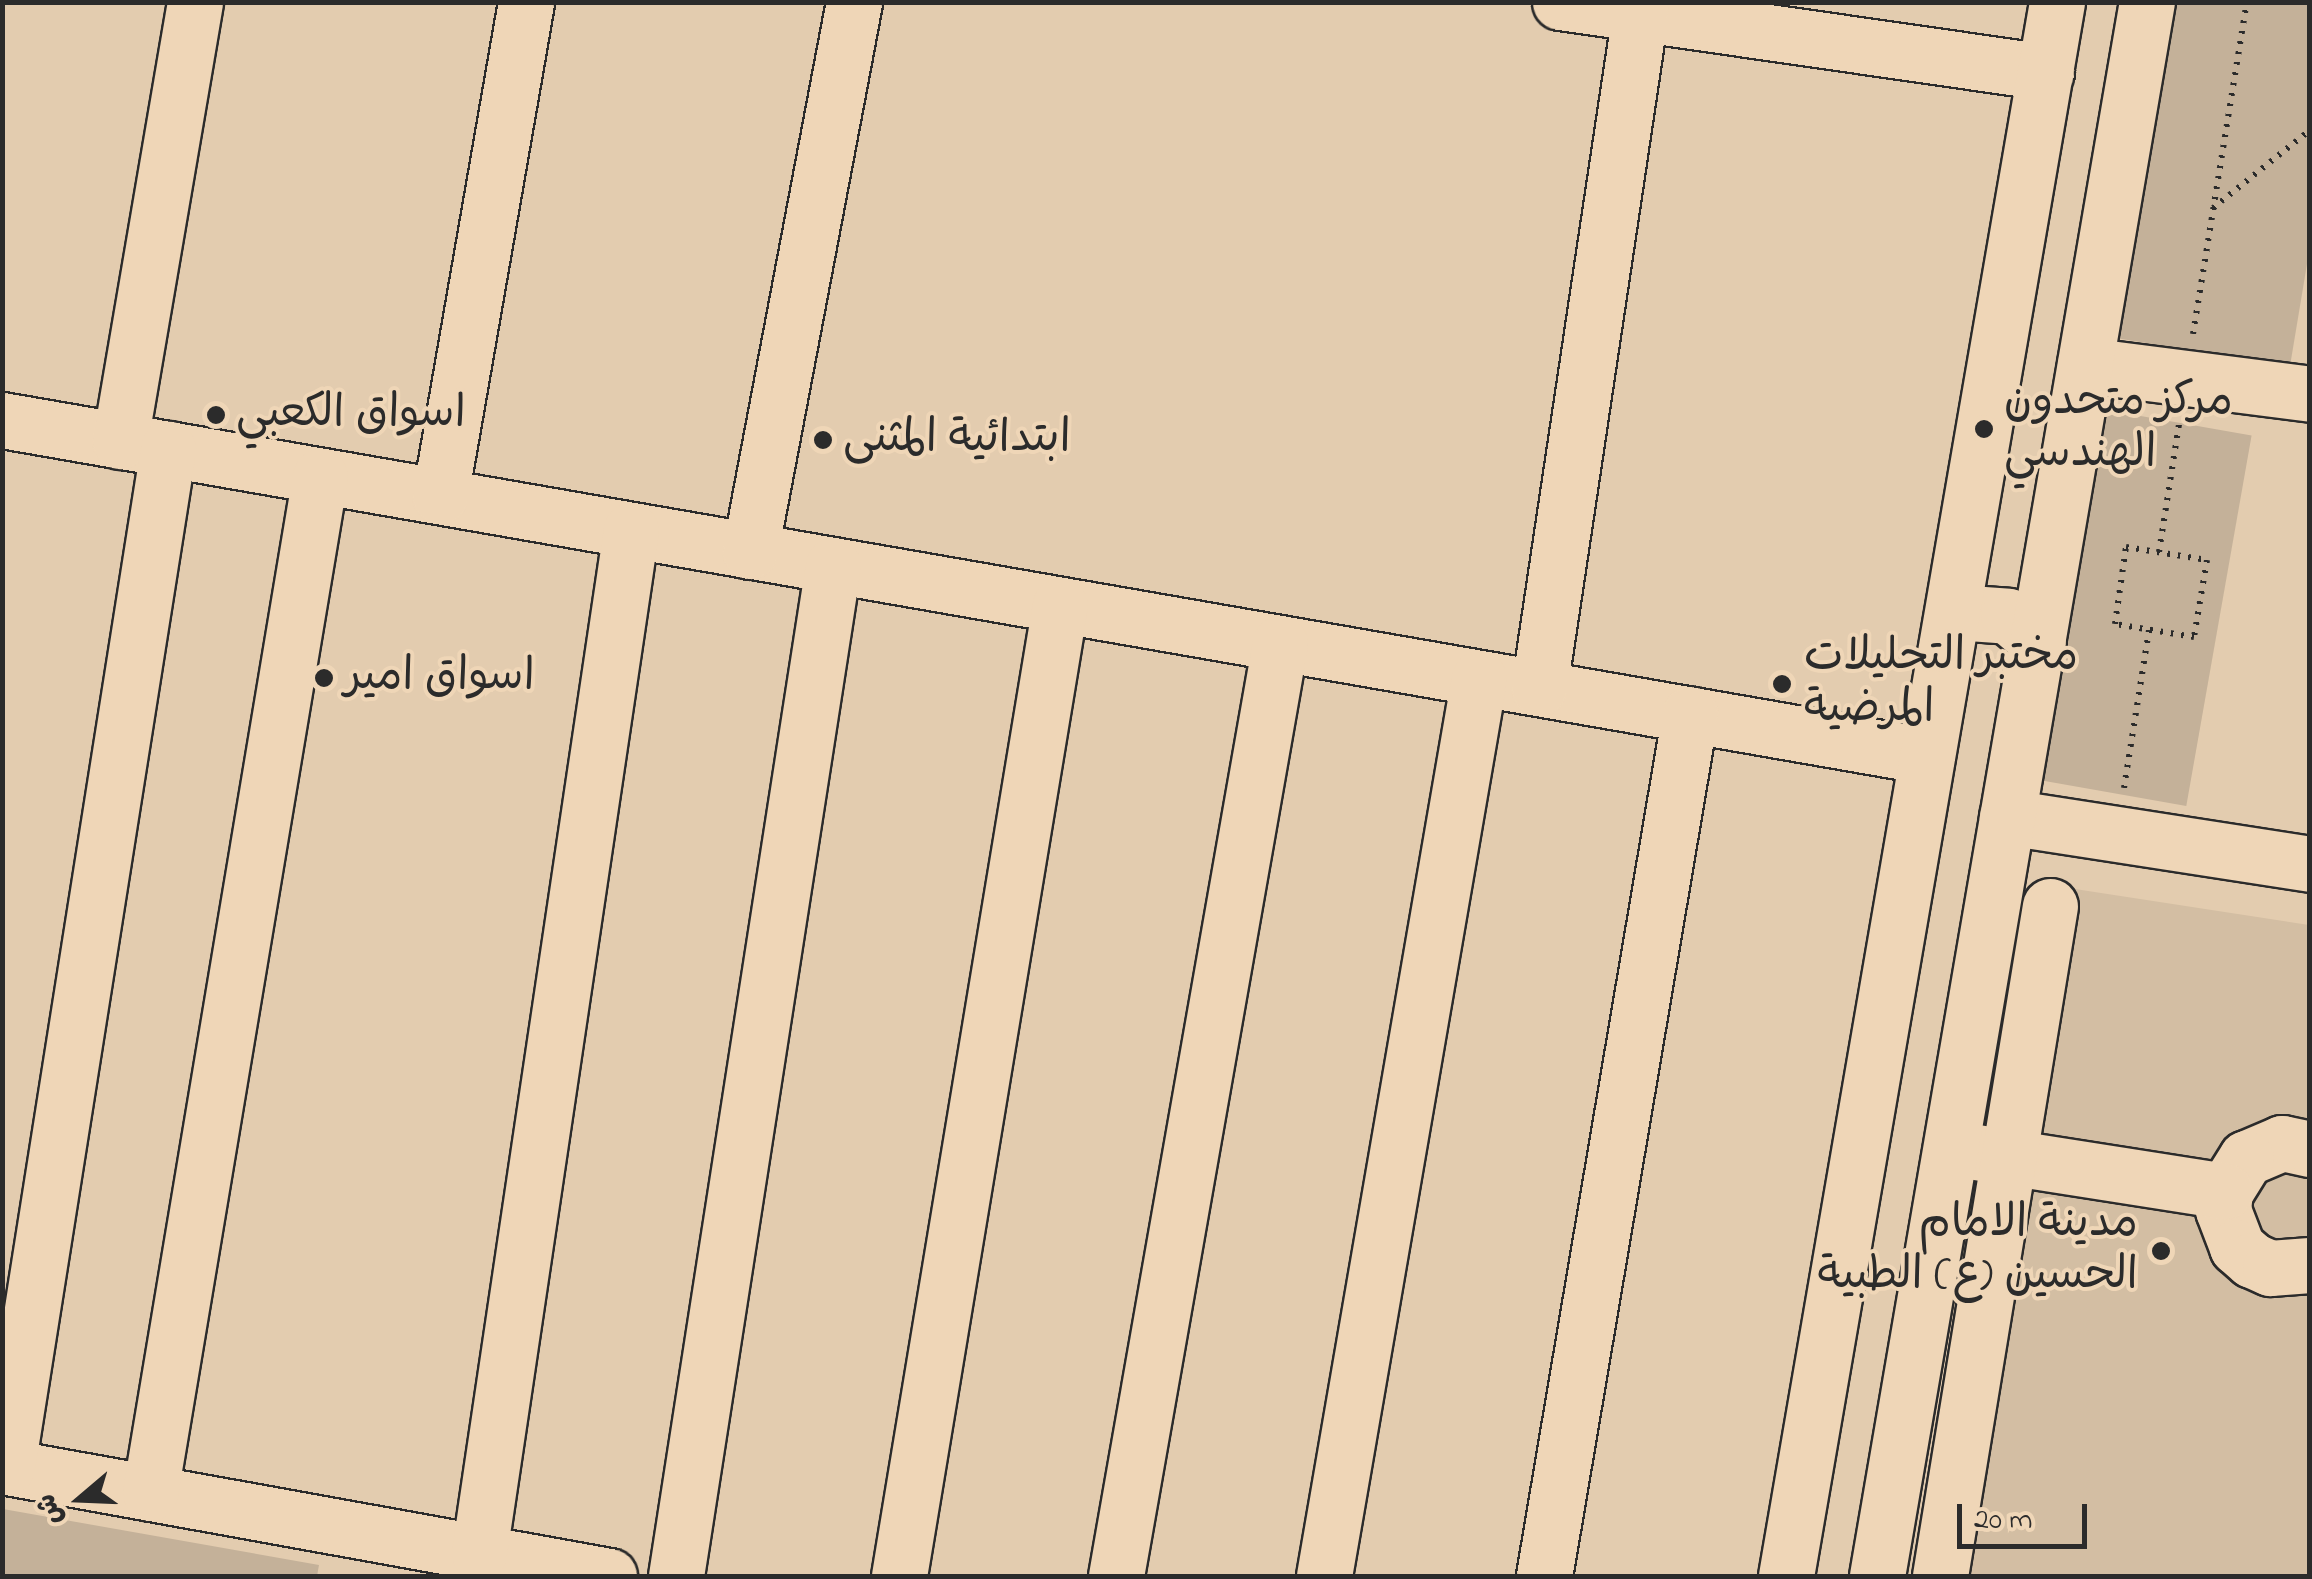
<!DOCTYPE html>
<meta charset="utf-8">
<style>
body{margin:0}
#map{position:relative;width:2312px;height:1579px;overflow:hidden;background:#e3ccaf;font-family:"Indie Flower","Playpen Sans Arabic",sans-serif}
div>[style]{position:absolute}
.built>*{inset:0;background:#d3bea3}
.green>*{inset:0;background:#c4b199;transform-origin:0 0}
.path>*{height:6px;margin-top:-3px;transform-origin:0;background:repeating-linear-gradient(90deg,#2b2b2b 0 2.5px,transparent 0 10.5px)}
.roads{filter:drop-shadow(2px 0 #2b2b2b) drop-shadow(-2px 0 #2b2b2b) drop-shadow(0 2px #2b2b2b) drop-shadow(0 -2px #2b2b2b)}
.minor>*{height:55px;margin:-27.5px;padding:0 27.5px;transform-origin:27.5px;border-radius:27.5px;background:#efd6b7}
.dots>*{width:28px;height:28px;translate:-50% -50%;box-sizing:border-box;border:5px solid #efd6b7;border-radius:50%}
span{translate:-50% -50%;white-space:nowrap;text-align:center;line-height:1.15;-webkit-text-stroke:8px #efd6b7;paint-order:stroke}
.poi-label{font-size:45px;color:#2b2b2b}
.left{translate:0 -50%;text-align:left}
.right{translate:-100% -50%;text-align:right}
.frame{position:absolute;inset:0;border:5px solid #2b2b2b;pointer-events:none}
.north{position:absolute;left:30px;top:1449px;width:100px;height:100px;-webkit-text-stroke:8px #efd6b7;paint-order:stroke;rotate:251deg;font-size:28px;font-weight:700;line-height:40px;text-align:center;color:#2b2b2b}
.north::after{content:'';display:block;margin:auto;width:35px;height:45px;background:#2b2b2b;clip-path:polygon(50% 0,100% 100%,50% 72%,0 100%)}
.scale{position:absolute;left:1957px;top:1504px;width:130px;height:45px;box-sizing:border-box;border:5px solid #2b2b2b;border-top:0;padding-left:12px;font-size:30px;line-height:35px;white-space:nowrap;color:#2b2b2b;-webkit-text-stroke:8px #efd6b7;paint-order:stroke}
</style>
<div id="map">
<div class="built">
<div style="clip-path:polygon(2075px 889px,2309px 925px,2309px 1576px,1956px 1576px)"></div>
</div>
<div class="green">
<div style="clip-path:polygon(2167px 3px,2309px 3px,2309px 252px,2290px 366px,2109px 337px)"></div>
<div style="left:2095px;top:408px;width:159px;height:376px;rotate:10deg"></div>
<div style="clip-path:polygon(3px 1509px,319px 1565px,317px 1576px,3px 1576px)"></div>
</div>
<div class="path">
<div style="left:2213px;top:208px;width:124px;rotate:-38.8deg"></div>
<div style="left:2193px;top:334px;width:336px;rotate:-80.8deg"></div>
<div style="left:2126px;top:547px;width:82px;rotate:9.1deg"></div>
<div style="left:2207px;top:560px;width:78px;rotate:99.6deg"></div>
<div style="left:2194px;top:637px;width:80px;rotate:-170.7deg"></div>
<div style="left:2115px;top:624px;width:78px;rotate:-81.9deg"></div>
<div style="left:2159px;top:552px;width:129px;rotate:-81.1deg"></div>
<div style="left:2124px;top:788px;width:160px;rotate:-81deg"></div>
</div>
<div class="roads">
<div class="minor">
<div style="left:1560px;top:2px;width:491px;rotate:8.2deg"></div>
<div style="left:2085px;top:365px;width:227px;rotate:7.3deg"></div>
<div style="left:2px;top:420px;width:1954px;rotate:9.9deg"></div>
<div style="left:120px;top:441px;width:445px;rotate:-80.3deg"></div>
<div style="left:440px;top:496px;width:501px;rotate:-80.12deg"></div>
<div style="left:750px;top:551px;width:559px;rotate:-79.27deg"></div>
<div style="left:1951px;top:621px;width:20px;rotate:-24deg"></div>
<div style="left:1969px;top:613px;width:39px;rotate:4deg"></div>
<div style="left:2008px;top:616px;width:39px;rotate:40deg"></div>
<div style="left:1539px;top:688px;width:682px;rotate:-81.48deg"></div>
<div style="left:2007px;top:817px;width:307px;rotate:8.8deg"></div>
<div style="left:2310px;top:1149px;width:29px;rotate:-168deg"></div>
<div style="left:2282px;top:1143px;width:39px;rotate:157deg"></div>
<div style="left:2246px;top:1158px;width:39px;rotate:122deg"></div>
<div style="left:2225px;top:1191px;width:19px;rotate:96deg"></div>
<div style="left:2223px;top:1210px;width:40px;rotate:69deg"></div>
<div style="left:2237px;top:1247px;width:20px;rotate:41deg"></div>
<div style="left:2252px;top:1260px;width:20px;rotate:24deg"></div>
<div style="left:2270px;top:1268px;width:40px;rotate:-4.3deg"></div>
<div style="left:1976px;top:1152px;width:252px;rotate:8.9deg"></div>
<div style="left:2px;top:1466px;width:617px;rotate:10.27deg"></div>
<div style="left:7px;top:1467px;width:1031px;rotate:-81.01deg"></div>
<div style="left:150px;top:1493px;width:1031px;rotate:-80.51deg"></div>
<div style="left:479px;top:1553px;width:1034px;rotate:-81.55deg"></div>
<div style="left:676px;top:1576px;width:1023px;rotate:-81.17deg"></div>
<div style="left:899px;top:1576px;width:984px;rotate:-80.59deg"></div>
<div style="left:1116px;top:1576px;width:947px;rotate:-80.03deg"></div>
<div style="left:1324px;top:1576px;width:911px;rotate:-80.21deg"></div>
<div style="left:1544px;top:1576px;width:874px;rotate:-80.39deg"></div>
<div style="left:1786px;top:1576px;width:1597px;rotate:-80.23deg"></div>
<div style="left:1877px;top:1576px;width:1597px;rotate:-80.27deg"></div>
<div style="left:1940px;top:1576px;width:679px;rotate:-80.68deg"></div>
</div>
</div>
<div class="dots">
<div style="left:216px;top:415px;background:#2b2b2b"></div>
<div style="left:1984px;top:429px;background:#2b2b2b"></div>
<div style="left:823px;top:440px;background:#2b2b2b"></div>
<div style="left:324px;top:678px;background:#2b2b2b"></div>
<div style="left:1782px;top:684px;background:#2b2b2b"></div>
<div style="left:2161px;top:1251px;background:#2b2b2b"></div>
</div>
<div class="poi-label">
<span class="left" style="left:2004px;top:429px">مركز متحدون<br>الهندسي</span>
<span class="left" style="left:236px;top:415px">اسواق الكعبي</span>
<span class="left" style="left:843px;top:440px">ابتدائية المثنى</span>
<span class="left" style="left:1804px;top:684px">مختبر التحليلات<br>المرضية</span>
<span class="left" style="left:344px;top:678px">اسواق امير</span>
<span class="right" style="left:2138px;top:1251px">مدينة الامام<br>الحسين (ع) الطبية</span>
</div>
<div class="frame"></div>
<div class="north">ش</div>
<div class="scale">20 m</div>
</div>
